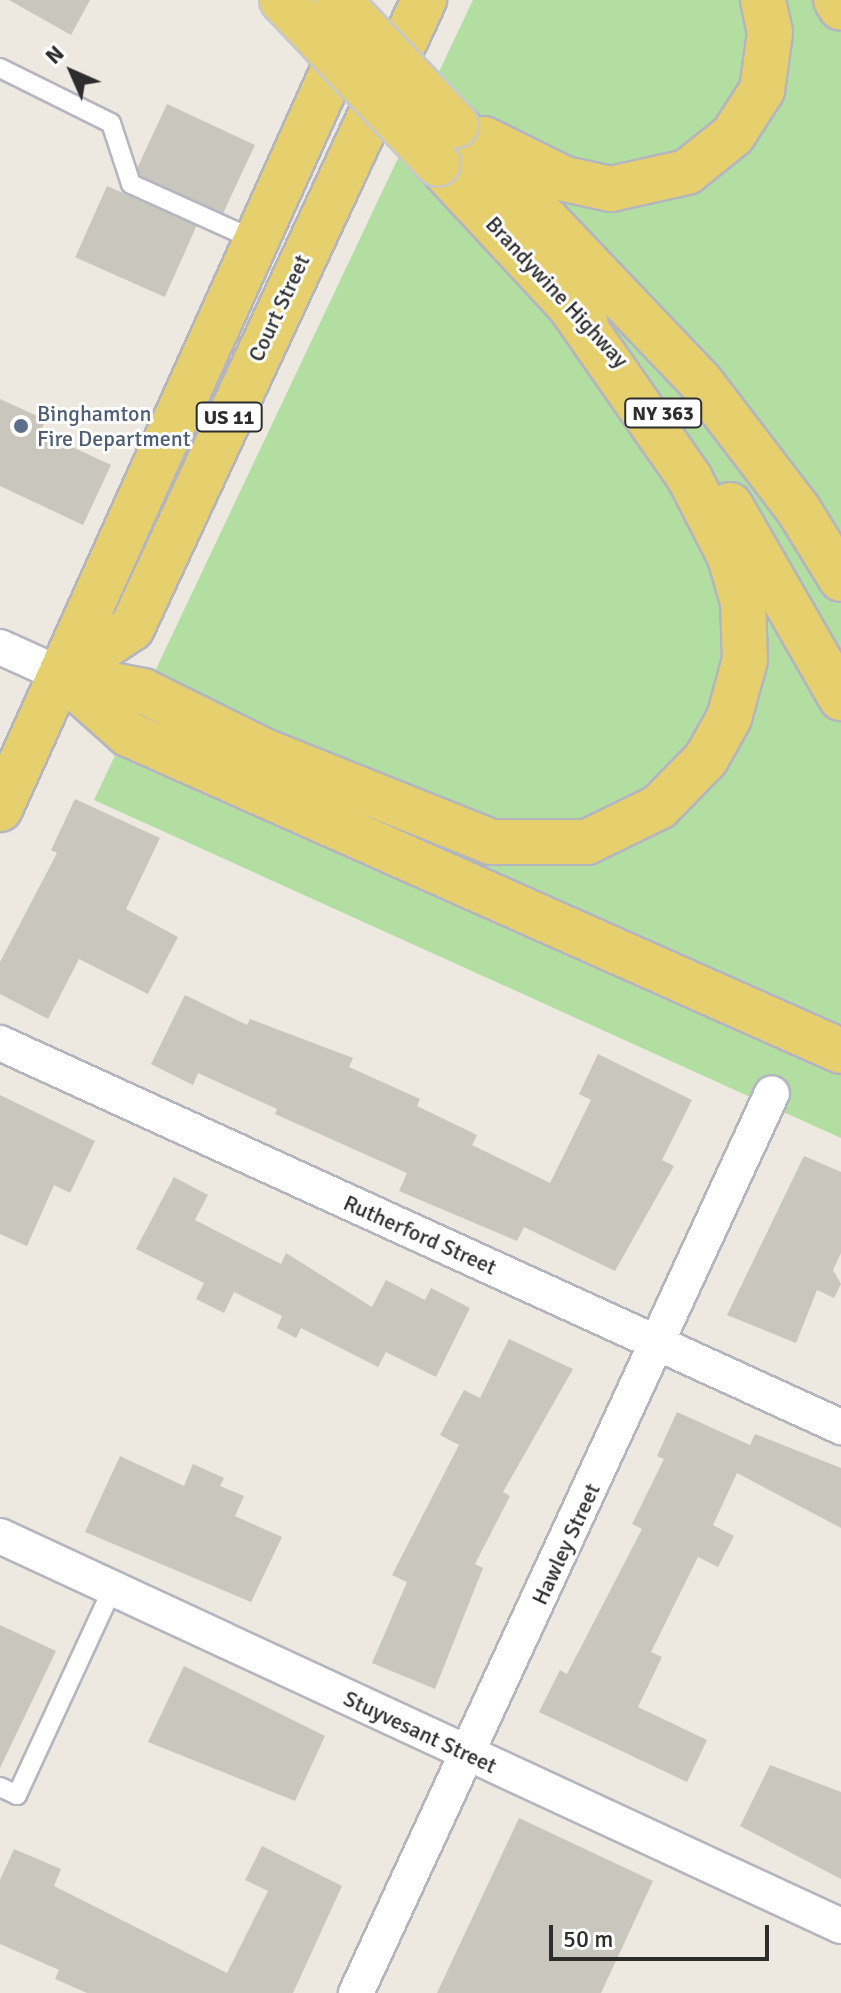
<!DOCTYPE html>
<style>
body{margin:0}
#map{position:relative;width:841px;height:1993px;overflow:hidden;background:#ede8e0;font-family:Signika,sans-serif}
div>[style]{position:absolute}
.green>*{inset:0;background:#b3dea2}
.building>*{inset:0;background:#c9c6be;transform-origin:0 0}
.roads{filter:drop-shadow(2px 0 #b4b5bf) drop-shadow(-2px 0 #b4b5bf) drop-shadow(0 2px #b4b5bf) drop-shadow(0 -2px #b4b5bf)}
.service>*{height:18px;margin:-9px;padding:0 9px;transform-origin:9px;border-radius:9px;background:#fff}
.minor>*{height:34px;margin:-17px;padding:0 17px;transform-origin:17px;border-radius:17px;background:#fff}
.primary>*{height:44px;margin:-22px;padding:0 22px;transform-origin:22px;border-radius:22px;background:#e5d06d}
.bridges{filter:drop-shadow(2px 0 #c8c8c8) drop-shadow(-2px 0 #c8c8c8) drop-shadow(0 2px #c8c8c8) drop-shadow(0 -2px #c8c8c8)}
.primary-bridge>*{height:44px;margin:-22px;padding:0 22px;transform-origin:22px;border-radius:22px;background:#e5d06d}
.dots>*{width:22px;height:22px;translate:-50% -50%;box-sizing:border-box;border:4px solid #fff;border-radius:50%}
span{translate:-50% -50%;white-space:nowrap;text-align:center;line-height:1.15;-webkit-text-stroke:6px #fff;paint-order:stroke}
.shield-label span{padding:2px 6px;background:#fff;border:2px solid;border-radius:6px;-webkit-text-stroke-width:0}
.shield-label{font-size:20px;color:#2d2d2d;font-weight:700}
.street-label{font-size:22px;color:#2d2d2d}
.service-label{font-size:22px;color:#4e5e75}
.left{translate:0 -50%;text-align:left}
.north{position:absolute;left:32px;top:32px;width:80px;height:80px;-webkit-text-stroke:6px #fff;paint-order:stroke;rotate:315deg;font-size:22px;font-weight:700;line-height:32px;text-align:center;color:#2d2d2d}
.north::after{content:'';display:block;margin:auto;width:28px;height:36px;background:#2d2d2d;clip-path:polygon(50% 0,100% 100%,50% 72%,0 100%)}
.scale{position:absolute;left:549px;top:1925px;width:220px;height:36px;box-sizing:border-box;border:4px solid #2d2d2d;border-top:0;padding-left:10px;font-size:24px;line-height:28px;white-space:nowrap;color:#2d2d2d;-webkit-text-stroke:6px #fff;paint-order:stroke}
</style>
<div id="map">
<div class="green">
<div style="clip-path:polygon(473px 0,841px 0,841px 1138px,94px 800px)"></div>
</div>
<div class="building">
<div style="clip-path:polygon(9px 0,90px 0,71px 35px)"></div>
<div style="left:167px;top:104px;width:97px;height:76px;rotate:25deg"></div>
<div style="left:107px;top:186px;width:98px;height:78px;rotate:24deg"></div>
<div style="clip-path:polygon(0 399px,46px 420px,40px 432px,111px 465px,83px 525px,0 486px)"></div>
<div style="clip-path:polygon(75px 799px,160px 838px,126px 909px,178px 937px,148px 994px,79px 959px,48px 1019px,0 994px,0 962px,57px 853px,51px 850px)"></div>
<div style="clip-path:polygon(185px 995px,247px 1025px,250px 1019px,353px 1058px,349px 1067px,420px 1099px,417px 1106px,477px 1135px,472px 1145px,550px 1183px,591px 1100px,579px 1094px,598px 1054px,692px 1100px,662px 1160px,674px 1166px,615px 1271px,524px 1227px,517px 1241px,399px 1191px,407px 1173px,275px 1114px,277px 1109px,198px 1073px,193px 1085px,151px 1064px)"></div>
<div style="clip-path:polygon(0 1095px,95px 1141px,70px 1193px,54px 1185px,27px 1246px,0 1234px)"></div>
<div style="clip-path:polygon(804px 1156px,841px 1172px,841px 1253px,833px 1270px,841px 1284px,834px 1298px,817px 1290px,796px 1343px,727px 1315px)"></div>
<div style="clip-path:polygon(174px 1177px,208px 1195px,195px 1220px,281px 1264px,286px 1253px,372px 1307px,386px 1280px,425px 1300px,431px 1288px,470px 1308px,436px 1377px,386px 1352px,378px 1367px,301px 1328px,296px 1338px,277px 1328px,282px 1316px,234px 1292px,224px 1313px,196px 1299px,204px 1283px,136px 1249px)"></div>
<div style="clip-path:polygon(509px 1339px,573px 1369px,503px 1492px,510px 1496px,475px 1564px,483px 1568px,435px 1689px,372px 1663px,407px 1582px,392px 1575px,459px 1445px,440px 1435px,464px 1390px,480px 1398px)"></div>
<div style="clip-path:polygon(677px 1412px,750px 1445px,755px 1434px,841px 1468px,841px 1528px,737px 1473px,713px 1525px,734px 1536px,718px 1567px,698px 1557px,651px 1652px,662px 1657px,638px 1707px,707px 1740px,687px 1782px,539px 1712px,560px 1670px,567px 1674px,642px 1529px,632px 1524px,664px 1459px,657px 1456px)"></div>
<div style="clip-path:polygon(120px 1456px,184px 1486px,193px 1464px,224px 1478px,220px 1486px,244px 1496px,235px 1516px,282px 1537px,251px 1602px,85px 1532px)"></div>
<div style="clip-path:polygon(0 1625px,56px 1651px,0 1768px)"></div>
<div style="clip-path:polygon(184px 1666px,325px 1736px,295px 1801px,148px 1742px)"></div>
<div style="clip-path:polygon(770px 1765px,841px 1792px,841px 1879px,740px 1826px)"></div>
<div style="clip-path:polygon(519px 1818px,653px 1881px,601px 1993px,437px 1993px)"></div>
<div style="clip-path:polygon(262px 1846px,342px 1886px,293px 1993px,87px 1993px,55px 1979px,59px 1970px,0 1944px,0 1880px,14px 1849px,61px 1869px,54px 1886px,227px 1973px,268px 1891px,245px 1880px)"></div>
</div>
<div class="roads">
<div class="service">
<div style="left:0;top:68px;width:124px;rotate:26.4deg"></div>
<div style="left:111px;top:123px;width:64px;rotate:71.8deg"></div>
<div style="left:131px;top:184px;width:138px;rotate:24.3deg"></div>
<div style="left:0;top:1787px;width:19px;rotate:25deg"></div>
<div style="left:17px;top:1795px;width:227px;rotate:-65.2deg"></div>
</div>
<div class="minor">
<div style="left:0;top:647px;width:68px;rotate:24.3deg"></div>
<div style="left:0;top:1043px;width:925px;rotate:24.54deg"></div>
<div style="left:0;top:1536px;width:927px;rotate:24.88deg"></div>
<div style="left:356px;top:1993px;width:991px;rotate:-65.19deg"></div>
</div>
<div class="primary">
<div style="left:836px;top:0;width:9px;rotate:58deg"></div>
<div style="left:456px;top:125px;width:354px;rotate:46.4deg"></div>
<div style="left:700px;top:381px;width:161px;rotate:52.6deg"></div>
<div style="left:798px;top:509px;width:82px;rotate:58.4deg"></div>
<div style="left:484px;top:139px;width:90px;rotate:26.3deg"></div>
<div style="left:565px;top:179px;width:47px;rotate:12.3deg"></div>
<div style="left:611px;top:189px;width:78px;rotate:-12.6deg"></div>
<div style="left:687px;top:172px;width:59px;rotate:-38.8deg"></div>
<div style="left:733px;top:135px;width:54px;rotate:-57.2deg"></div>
<div style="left:762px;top:90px;width:58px;rotate:-82deg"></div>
<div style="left:770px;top:33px;width:34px;rotate:-102deg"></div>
<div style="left:438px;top:164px;width:217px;rotate:47.1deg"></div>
<div style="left:730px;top:505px;width:223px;rotate:60.1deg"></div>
<div style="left:62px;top:675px;width:83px;rotate:11.2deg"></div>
<div style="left:143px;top:691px;width:135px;rotate:26.4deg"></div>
<div style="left:264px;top:751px;width:245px;rotate:21.8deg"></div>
<div style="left:491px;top:842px;width:96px"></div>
<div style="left:587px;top:842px;width:80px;rotate:-25.9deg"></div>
<div style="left:659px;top:807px;width:67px;rotate:-45.6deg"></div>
<div style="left:706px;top:759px;width:47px;rotate:-60.7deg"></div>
<div style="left:729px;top:718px;width:60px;rotate:-74.6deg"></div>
<div style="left:745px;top:660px;width:58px;rotate:-92deg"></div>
<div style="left:743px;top:602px;width:47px;rotate:-106.1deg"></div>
<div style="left:730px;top:557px;width:90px;rotate:-117.1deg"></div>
<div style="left:689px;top:477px;width:213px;rotate:-124.9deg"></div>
<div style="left:62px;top:675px;width:84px;rotate:-33.9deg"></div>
<div style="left:132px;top:628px;width:693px;rotate:-65.06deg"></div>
<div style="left:64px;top:677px;width:86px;rotate:41.7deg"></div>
<div style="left:128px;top:734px;width:780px;rotate:23.97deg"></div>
<div style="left:0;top:809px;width:857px;rotate:-65.74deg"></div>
</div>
</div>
<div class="bridges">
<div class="primary-bridge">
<div style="left:282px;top:0;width:226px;rotate:46.4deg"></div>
<div style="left:338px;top:0;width:172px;rotate:46.7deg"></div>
</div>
</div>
<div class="dots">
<div style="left:21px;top:426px;background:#5c6f8a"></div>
</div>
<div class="shield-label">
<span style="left:663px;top:413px">NY 363</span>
<span style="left:229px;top:417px">US 11</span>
</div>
<div class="street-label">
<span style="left:557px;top:292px;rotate:47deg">Brandywine Highway</span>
<span style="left:279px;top:308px;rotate:-65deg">Court Street</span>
<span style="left:420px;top:1235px;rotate:24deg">Rutherford Street</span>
<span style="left:566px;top:1544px;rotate:-65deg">Hawley Street</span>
<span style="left:420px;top:1732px;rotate:25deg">Stuyvesant Street</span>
</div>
<div class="service-label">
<span class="left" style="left:37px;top:426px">Binghamton<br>Fire Department</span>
</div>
<div class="north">N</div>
<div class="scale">50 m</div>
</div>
